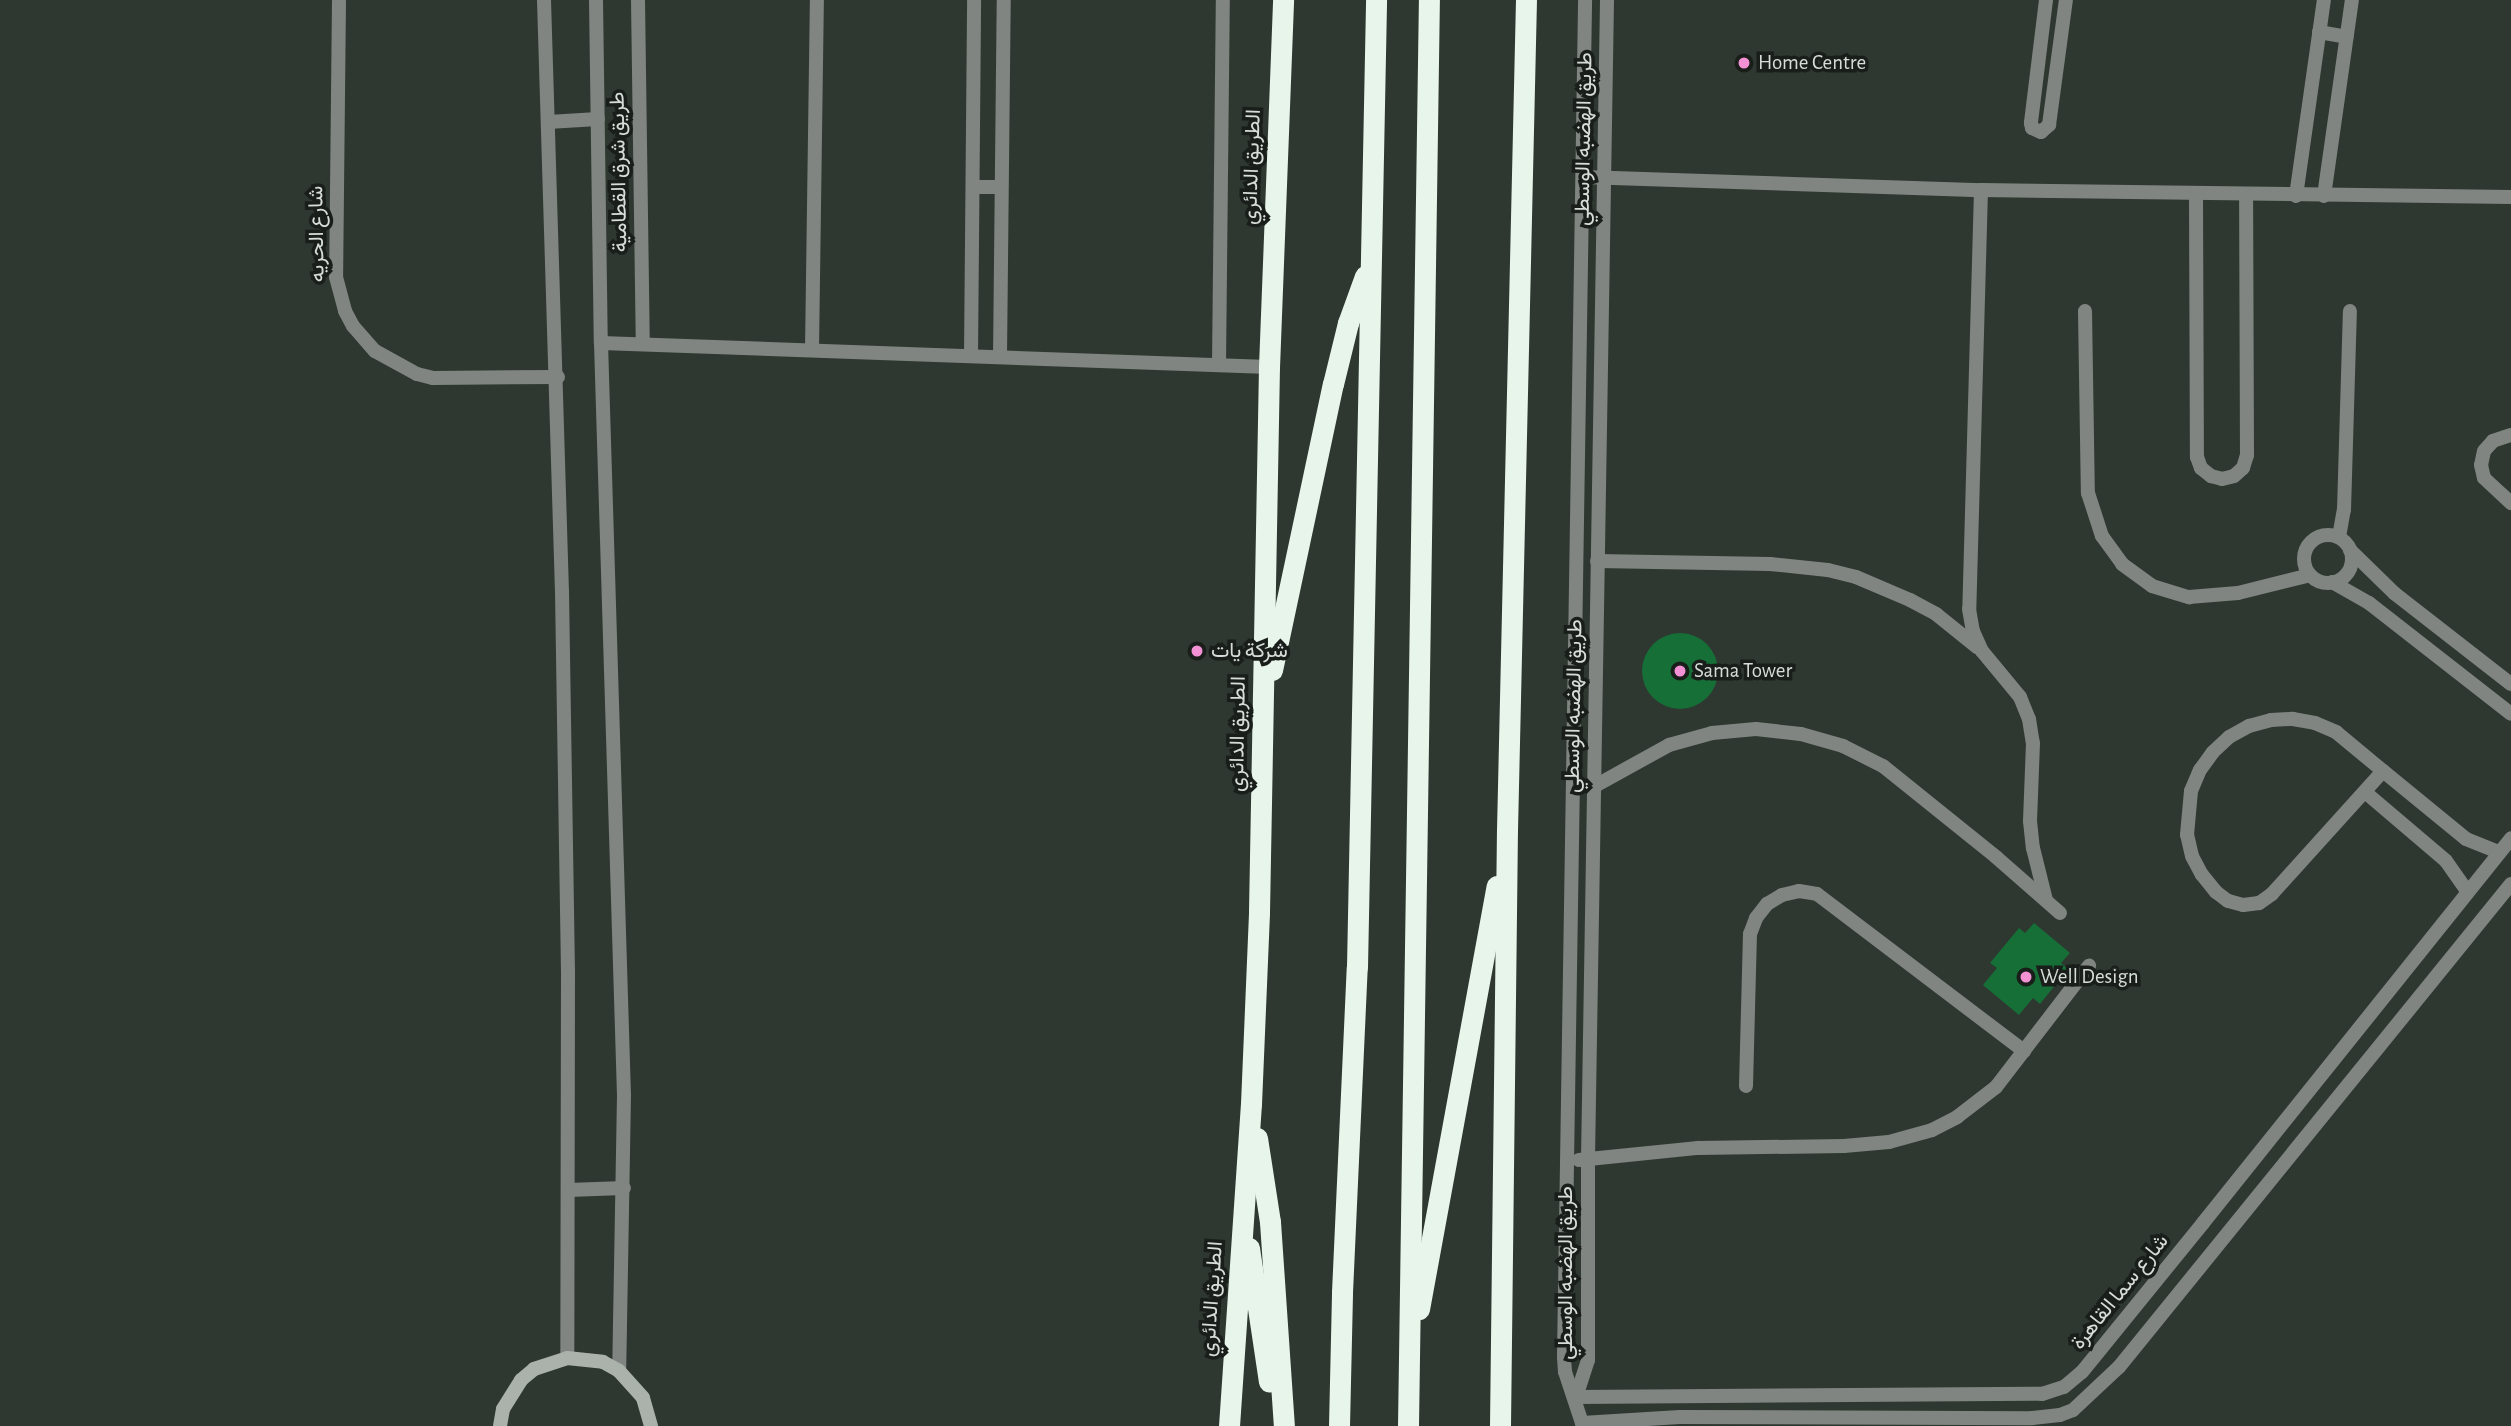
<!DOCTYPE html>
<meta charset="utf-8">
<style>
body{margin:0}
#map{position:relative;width:2511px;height:1426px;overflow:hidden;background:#2e3830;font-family:"Alegreya Sans",Vazirmatn,sans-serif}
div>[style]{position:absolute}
.building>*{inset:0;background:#156f36}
.round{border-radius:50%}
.street>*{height:14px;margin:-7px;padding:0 7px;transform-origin:7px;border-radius:7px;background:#808581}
.street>.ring{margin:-7px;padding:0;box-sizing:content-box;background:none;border:14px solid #808581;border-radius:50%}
.secondary>*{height:14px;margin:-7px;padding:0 7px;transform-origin:7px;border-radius:7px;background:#aab2ab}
.highway>*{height:21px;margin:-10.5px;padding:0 10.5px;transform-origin:10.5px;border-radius:10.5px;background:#e8f5ea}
.dots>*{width:19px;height:19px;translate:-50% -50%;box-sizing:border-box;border:4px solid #191e1a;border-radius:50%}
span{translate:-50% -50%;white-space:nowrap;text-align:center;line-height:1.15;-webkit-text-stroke:7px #191e1a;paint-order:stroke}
.poi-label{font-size:21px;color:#d6dcd7}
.left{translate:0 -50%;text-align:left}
.street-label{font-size:21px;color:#d6dcd7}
</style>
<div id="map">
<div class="building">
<div class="round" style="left:1642px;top:633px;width:76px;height:76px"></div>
<div style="clip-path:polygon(2034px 923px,2070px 953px,2061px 963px,2068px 969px,2040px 1004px,2033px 998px,2019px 1015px,1983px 985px,1997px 968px,1990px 963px,2019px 928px,2025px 933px)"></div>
</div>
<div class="street">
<div style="left:339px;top:0;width:277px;rotate:90.6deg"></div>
<div style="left:336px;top:277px;width:35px;rotate:75deg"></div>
<div style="left:345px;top:311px;width:17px;rotate:62deg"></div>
<div style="left:353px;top:326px;width:33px;rotate:49deg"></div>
<div style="left:375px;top:351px;width:48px;rotate:28.7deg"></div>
<div style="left:417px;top:374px;width:16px;rotate:14deg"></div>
<div style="left:433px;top:378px;width:125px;rotate:-0.5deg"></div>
<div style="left:544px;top:0;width:591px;rotate:88.26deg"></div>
<div style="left:562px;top:591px;width:381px;rotate:89.1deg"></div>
<div style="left:568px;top:972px;width:386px;rotate:90.1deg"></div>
<div style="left:596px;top:0;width:343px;rotate:89.2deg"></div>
<div style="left:601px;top:343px;width:752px;rotate:88.25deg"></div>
<div style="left:624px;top:1095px;width:276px;rotate:91deg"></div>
<div style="left:638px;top:0;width:344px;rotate:89.2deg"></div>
<div style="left:2046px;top:0;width:124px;rotate:97deg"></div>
<div style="left:2031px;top:123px;width:5px;rotate:79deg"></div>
<div style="left:2032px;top:128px;width:10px;rotate:24deg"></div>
<div style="left:2041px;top:132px;width:11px;rotate:-41deg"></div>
<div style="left:2049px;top:125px;width:126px;rotate:-82.3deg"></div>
<div style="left:2319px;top:32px;width:28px;rotate:10deg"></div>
<div style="left:548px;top:122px;width:50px;rotate:-3.4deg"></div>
<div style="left:1583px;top:177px;width:398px;rotate:1.9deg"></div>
<div style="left:1981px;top:190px;width:530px;rotate:0.76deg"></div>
<div style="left:973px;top:187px;width:28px"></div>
<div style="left:1981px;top:190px;width:419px;rotate:91.6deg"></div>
<div style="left:1969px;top:609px;width:22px;rotate:80deg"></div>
<div style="left:1973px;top:631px;width:22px;rotate:66deg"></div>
<div style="left:1982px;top:651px;width:60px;rotate:50.4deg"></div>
<div style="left:2020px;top:697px;width:24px;rotate:68deg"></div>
<div style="left:2029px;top:719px;width:24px;rotate:81deg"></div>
<div style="left:2033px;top:743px;width:78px;rotate:92.2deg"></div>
<div style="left:2030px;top:821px;width:27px;rotate:84deg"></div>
<div style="left:2033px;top:848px;width:54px;rotate:76deg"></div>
<div style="left:2196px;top:194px;width:263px;rotate:89.8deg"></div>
<div style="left:2197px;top:457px;width:12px;rotate:70deg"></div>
<div style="left:2201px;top:468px;width:13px;rotate:39deg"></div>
<div style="left:2211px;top:476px;width:11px;rotate:15deg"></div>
<div style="left:2222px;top:479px;width:12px;rotate:-14deg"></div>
<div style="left:2234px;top:476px;width:12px;rotate:-42deg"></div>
<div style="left:2243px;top:468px;width:14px;rotate:-73deg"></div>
<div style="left:2247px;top:455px;width:260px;rotate:-90.2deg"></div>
<div style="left:2296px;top:196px;width:198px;rotate:-81.9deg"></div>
<div style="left:2324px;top:196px;width:198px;rotate:-81.9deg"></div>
<div style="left:2085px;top:311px;width:182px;rotate:89.1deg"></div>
<div style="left:2088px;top:493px;width:45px;rotate:72deg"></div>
<div style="left:2102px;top:536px;width:34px;rotate:54deg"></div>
<div style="left:2122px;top:564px;width:37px;rotate:36deg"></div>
<div style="left:2152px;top:586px;width:39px;rotate:17deg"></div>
<div style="left:2189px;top:597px;width:49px;rotate:-4.7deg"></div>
<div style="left:2238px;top:593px;width:74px;rotate:-14deg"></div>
<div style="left:601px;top:343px;width:668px;rotate:2.06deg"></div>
<div style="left:812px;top:350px;width:350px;rotate:-89.2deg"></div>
<div style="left:971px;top:356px;width:356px;rotate:-89.5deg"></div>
<div style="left:1000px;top:357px;width:357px;rotate:-89.4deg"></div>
<div style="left:1219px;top:365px;width:365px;rotate:-89.4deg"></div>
<div style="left:2511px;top:435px;width:19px;rotate:162deg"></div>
<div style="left:2493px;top:441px;width:13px;rotate:132deg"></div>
<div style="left:2484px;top:451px;width:14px;rotate:102deg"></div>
<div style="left:2481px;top:465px;width:13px;rotate:77deg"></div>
<div style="left:2484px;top:478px;width:37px;rotate:43deg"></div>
<div class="ring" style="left:2304px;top:535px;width:34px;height:34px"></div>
<div style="left:2339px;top:537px;width:27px;rotate:-80deg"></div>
<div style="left:2344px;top:510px;width:199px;rotate:-88.3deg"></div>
<div style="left:2350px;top:550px;width:62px;rotate:44.3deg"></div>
<div style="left:2394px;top:593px;width:148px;rotate:37.9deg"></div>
<div style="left:1597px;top:561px;width:173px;rotate:1deg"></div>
<div style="left:1770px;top:564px;width:58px;rotate:5.9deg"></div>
<div style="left:1828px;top:570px;width:29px;rotate:14deg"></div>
<div style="left:1856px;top:577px;width:59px;rotate:23.1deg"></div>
<div style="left:1910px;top:600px;width:30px;rotate:28deg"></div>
<div style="left:1936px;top:614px;width:53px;rotate:38.8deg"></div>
<div style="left:2332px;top:582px;width:43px;rotate:29.6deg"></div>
<div style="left:2369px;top:603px;width:180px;rotate:38deg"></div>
<div style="left:2293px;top:719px;width:22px;rotate:10deg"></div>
<div style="left:2315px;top:723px;width:23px;rotate:23deg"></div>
<div style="left:2336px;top:732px;width:61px;rotate:39.7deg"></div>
<div style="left:2383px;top:771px;width:166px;rotate:132.1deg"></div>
<div style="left:2272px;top:894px;width:16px;rotate:145deg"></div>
<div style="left:2259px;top:903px;width:16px;rotate:173deg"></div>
<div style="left:2243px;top:905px;width:16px;rotate:-165deg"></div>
<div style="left:2228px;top:901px;width:15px;rotate:-143deg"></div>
<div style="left:2216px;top:892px;width:22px;rotate:-129deg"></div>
<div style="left:2202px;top:875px;width:21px;rotate:-118deg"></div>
<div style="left:2192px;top:856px;width:22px;rotate:-103deg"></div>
<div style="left:2187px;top:835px;width:44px;rotate:-84.8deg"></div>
<div style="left:2191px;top:791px;width:23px;rotate:-67deg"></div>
<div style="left:2200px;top:770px;width:22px;rotate:-54deg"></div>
<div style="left:2213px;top:752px;width:22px;rotate:-43deg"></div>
<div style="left:2229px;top:737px;width:23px;rotate:-29deg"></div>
<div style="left:2249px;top:726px;width:23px;rotate:-15deg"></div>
<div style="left:2271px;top:720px;width:22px;rotate:-3deg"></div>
<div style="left:2383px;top:771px;width:107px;rotate:39.3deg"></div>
<div style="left:2466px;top:839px;width:35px;rotate:22deg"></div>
<div style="left:1595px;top:786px;width:85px;rotate:-29deg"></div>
<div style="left:1669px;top:745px;width:45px;rotate:-15.6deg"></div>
<div style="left:1712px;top:733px;width:44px;rotate:-5.2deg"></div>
<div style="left:1756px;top:729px;width:45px;rotate:6.3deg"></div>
<div style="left:1801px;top:734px;width:44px;rotate:15.9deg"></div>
<div style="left:1843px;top:746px;width:45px;rotate:26.6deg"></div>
<div style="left:1883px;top:766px;width:145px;rotate:38.8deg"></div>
<div style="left:1996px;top:857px;width:85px;rotate:41.2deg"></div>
<div style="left:2365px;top:792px;width:106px;rotate:40.4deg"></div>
<div style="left:2446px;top:861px;width:37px;rotate:55deg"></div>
<div style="left:1746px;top:1086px;width:152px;rotate:-88.5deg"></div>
<div style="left:1750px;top:934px;width:17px;rotate:-69deg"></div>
<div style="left:1756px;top:918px;width:18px;rotate:-52deg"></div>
<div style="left:1767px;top:904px;width:17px;rotate:-31deg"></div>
<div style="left:1782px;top:895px;width:17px;rotate:-13deg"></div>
<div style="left:1799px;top:891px;width:18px;rotate:9deg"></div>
<div style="left:1817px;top:894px;width:260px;rotate:37.2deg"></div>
<div style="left:1579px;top:1160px;width:120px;rotate:-5.8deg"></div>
<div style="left:1698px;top:1148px;width:146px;rotate:-0.8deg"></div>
<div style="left:1844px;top:1146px;width:45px;rotate:-5.1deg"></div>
<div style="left:1889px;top:1142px;width:45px;rotate:-15.6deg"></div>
<div style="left:1932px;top:1130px;width:28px;rotate:-27deg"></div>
<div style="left:1957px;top:1117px;width:49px;rotate:-37.6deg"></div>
<div style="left:1996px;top:1087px;width:153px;rotate:-52.5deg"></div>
<div style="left:568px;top:1190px;width:56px;rotate:-2deg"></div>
<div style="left:1576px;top:1397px;width:39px;rotate:-72deg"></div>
<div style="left:1588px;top:1360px;width:201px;rotate:-90deg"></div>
<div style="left:1588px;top:1159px;width:1159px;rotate:-89.06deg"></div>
<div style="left:1576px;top:1397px;width:466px;rotate:-0.4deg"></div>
<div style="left:2042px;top:1394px;width:23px;rotate:-18deg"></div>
<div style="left:2064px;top:1387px;width:23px;rotate:-40deg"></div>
<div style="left:2082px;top:1372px;width:192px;rotate:-50.9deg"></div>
<div style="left:2203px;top:1223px;width:493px;rotate:-51.3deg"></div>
<div style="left:1582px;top:1423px;width:98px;rotate:-3.5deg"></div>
<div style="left:1680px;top:1417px;width:352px;rotate:0.2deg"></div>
<div style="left:2032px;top:1418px;width:28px;rotate:-6deg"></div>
<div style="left:2060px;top:1415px;width:14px;rotate:-21deg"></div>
<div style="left:2073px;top:1410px;width:63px;rotate:-43.1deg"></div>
<div style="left:2119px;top:1367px;width:622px;rotate:-50.94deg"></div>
<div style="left:1583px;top:1426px;width:57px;rotate:-108.4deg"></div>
<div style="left:1565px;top:1372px;width:15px;rotate:-94deg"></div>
<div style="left:1564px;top:1357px;width:1357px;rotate:-89.11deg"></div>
</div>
<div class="secondary">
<div style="left:500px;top:1426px;width:17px;rotate:-80deg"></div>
<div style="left:503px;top:1409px;width:34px;rotate:-58deg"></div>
<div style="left:521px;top:1380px;width:17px;rotate:-40deg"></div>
<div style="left:534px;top:1369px;width:35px;rotate:-18deg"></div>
<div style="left:567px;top:1358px;width:36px;rotate:6deg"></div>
<div style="left:603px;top:1362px;width:18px;rotate:29deg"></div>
<div style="left:619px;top:1371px;width:36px;rotate:48deg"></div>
<div style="left:643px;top:1398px;width:29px;rotate:74deg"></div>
</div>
<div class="highway">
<div style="left:1272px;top:670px;width:292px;rotate:-78deg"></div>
<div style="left:1333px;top:384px;width:63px;rotate:-76.2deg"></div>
<div style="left:1348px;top:323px;width:50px;rotate:-70.1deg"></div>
<div style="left:1257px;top:1138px;width:85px;rotate:81.2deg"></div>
<div style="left:1270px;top:1222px;width:204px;rotate:86.1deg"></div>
<div style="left:1249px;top:1248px;width:135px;rotate:81.5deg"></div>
<div style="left:1419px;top:1309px;width:430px;rotate:-79.6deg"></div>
<div style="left:1229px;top:1426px;width:323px;rotate:-86.1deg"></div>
<div style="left:1251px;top:1104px;width:192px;rotate:-87.6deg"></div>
<div style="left:1259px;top:912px;width:545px;rotate:-88.95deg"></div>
<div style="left:1269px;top:367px;width:367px;rotate:-87.8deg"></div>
<div style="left:1339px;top:1426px;width:134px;rotate:-88.7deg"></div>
<div style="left:1342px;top:1292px;width:325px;rotate:-87.4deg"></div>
<div style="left:1357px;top:967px;width:967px;rotate:-88.87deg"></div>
<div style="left:1408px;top:1426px;width:1426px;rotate:-89.16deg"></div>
<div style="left:1500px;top:1426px;width:596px;rotate:-89.33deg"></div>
<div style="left:1507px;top:830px;width:830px;rotate:-88.69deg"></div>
</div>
<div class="dots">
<div style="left:1744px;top:63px;background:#f391d5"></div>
<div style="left:1197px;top:651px;background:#f391d5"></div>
<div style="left:1680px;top:671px;background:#f391d5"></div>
<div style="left:2026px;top:977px;background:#f391d5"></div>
</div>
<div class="poi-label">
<span class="left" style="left:1758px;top:63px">Home Centre</span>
<span class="left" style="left:1211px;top:651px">شركة يات</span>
<span class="left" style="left:1694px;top:671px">Sama Tower</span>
<span class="left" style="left:2040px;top:977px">Well Design</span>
</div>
<div class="street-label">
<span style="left:1584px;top:139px;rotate:-89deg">طريق الهضبه الوسطي</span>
<span style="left:1252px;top:167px;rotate:-88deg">الطريق الدائري</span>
<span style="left:619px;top:172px;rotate:-91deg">طريق شرق القطامية</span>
<span style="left:317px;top:234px;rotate:-91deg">شارع الحريه</span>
<span style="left:1574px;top:706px;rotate:-89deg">طريق الهضبه الوسطي</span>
<span style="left:1238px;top:734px;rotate:-89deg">الطريق الدائري</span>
<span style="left:1566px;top:1273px;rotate:-90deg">طريق الهضبه الوسطي</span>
<span style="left:2120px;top:1292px;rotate:-51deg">شارع سما القاهرة</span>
<span style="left:1212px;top:1299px;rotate:-86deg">الطريق الدائري</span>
</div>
</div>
